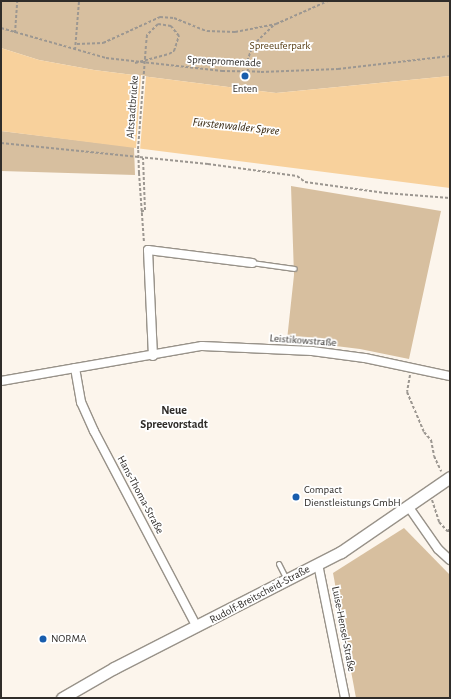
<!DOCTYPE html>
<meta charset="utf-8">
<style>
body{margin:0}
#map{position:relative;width:451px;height:699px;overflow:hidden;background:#fcf5ec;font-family:"Alegreya Sans",sans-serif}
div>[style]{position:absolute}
.green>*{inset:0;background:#d7bf9f}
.water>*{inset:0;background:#f8d19c}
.pier>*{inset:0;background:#fcf5ec}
.path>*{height:2px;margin-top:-1px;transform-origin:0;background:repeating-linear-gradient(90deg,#9c9791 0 3px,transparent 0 5px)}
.roads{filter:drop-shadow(1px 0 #989289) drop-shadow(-1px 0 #989289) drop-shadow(0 1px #989289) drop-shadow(0 -1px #989289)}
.service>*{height:4px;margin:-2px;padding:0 2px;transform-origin:2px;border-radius:2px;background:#fff}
.minor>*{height:8px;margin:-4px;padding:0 4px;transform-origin:4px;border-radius:4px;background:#fff}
.secondary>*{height:11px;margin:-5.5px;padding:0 5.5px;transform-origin:5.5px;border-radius:5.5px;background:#fff}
.path-bridge>*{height:2px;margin-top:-1px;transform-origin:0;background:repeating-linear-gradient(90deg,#9c9791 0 3px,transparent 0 5px)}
.dots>*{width:11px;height:11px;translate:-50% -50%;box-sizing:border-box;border:2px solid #fff;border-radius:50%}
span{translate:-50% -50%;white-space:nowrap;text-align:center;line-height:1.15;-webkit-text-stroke:3.5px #fff;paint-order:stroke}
.park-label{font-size:11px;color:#5a4017}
.street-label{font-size:11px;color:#302d2a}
.poi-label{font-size:11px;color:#302d2a}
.left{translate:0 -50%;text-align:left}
.water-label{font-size:12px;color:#382810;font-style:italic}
.neighbourhood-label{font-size:12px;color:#302d2a;font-weight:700}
.frame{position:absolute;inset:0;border:2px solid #302d2a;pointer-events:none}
</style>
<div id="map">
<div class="green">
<div style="clip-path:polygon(1px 1px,450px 1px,450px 76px,276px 93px,94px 70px,39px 60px,1px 48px)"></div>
<div style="clip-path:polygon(1px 131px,134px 147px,135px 175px,1px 171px)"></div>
<div style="clip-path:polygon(291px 186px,441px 211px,409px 359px,360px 349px,287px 340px,294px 275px)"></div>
<div style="clip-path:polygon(404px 528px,450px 575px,450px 698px,356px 698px,333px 573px)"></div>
</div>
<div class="water">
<div style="clip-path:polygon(1px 48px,39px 60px,94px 70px,276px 93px,450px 76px,450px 188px,1px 131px)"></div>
</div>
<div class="pier">
<div style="clip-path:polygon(141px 75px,146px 76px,140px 150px,136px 149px)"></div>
</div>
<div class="path">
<div style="left:1px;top:28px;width:109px;rotate:15.9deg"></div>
<div style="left:106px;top:58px;width:117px;rotate:6.4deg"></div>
<div style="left:222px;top:71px;width:39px;rotate:1deg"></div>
<div style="left:261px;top:72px;width:77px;rotate:-2.2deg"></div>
<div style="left:338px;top:69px;width:113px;rotate:-6.6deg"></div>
<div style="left:15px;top:33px;width:32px;rotate:-86deg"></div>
<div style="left:77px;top:44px;width:26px;rotate:-2deg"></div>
<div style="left:103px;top:43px;width:63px;rotate:-24.5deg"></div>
<div style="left:160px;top:17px;width:14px;rotate:4deg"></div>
<div style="left:174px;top:18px;width:35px;rotate:22deg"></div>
<div style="left:207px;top:31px;width:28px;rotate:2deg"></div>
<div style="left:235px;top:32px;width:42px;rotate:-11deg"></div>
<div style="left:276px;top:24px;width:57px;rotate:-23.9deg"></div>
<div style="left:75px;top:50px;width:49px;rotate:-85.3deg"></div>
<div style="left:135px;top:63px;width:35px;rotate:-15deg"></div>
<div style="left:169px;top:54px;width:6px;rotate:-31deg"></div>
<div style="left:174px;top:51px;width:16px;rotate:-72deg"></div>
<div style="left:179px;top:36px;width:13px;rotate:-129deg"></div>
<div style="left:171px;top:26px;width:13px;rotate:-171deg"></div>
<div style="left:158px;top:24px;width:16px;rotate:135deg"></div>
<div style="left:147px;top:35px;width:9px;rotate:96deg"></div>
<div style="left:248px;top:72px;width:11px;rotate:-95deg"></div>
<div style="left:247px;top:61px;width:17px;rotate:-69deg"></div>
<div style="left:253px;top:45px;width:30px;rotate:-44deg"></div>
<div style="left:1px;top:143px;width:208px;rotate:5.8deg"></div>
<div style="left:208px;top:164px;width:90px;rotate:7.7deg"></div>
<div style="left:297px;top:176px;width:10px;rotate:37deg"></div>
<div style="left:305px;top:182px;width:81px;rotate:7.8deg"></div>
<div style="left:385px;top:193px;width:65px;rotate:4.4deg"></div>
<div style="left:139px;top:173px;width:70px;rotate:85.9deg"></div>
<div style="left:141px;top:212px;width:4px;rotate:-27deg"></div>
<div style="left:145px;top:210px;width:52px;rotate:-92.2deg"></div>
<div style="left:410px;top:375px;width:17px;rotate:100deg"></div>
<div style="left:407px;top:392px;width:43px;rotate:67deg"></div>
<div style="left:424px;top:432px;width:11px;rotate:49deg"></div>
<div style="left:431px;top:440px;width:16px;rotate:79deg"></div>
<div style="left:434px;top:456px;width:17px;rotate:65deg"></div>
<div style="left:432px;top:500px;width:23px;rotate:72deg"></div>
<div style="left:439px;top:522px;width:16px;rotate:47deg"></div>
<div style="left:448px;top:532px;width:5px;rotate:-68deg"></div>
</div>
<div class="roads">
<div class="service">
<div style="left:252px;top:263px;width:43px;rotate:7.9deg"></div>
<div style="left:279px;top:564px;width:16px;rotate:63deg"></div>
</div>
<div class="minor">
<div style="left:153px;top:356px;width:106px;rotate:-92.7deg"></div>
<div style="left:148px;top:250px;width:105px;rotate:7.1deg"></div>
<div style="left:75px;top:368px;width:35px;rotate:80deg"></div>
<div style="left:81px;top:402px;width:32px;rotate:66deg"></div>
<div style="left:94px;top:431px;width:221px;rotate:62.3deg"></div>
<div style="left:1px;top:381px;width:204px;rotate:-9.9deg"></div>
<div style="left:202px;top:346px;width:110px;rotate:2.6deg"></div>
<div style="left:312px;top:351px;width:53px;rotate:7.5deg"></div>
<div style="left:365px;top:358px;width:87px;rotate:12deg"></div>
<div style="left:408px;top:506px;width:52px;rotate:55.1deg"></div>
<div style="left:438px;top:549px;width:16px;rotate:43deg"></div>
<div style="left:318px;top:564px;width:137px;rotate:78.6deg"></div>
</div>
<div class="secondary">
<div style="left:62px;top:698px;width:60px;rotate:-30deg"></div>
<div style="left:114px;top:668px;width:255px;rotate:-27.1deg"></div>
<div style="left:341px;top:552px;width:132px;rotate:-34.5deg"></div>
</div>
</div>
<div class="path-bridge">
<div style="left:139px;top:173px;width:24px;rotate:-92deg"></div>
<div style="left:138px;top:149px;width:105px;rotate:-85.6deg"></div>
</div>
<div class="dots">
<div style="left:245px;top:76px;background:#185dad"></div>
<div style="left:296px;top:497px;background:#185dad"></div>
<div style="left:43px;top:639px;background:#185dad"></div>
</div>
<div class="park-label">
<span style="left:280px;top:46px">Spreeuferpark</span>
</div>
<div class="street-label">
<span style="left:224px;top:62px;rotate:3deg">Spreepromenade</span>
<span style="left:133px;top:107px;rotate:-86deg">Altstadtbrücke</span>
<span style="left:303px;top:341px;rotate:4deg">Leistikowstraße</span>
<span style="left:140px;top:495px;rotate:62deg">Hans-Thoma-Straße</span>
<span style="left:260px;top:595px;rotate:-28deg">Rudolf-Breitscheid-Straße</span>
<span style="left:343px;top:629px;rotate:79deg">Luise-Hensel-Straße</span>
</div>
<div class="poi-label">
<span style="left:245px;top:89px">Enten</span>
<span class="left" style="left:304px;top:497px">Compact<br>Dienstleistungs GmbH</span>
<span class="left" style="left:51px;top:639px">NORMA</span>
</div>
<div class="water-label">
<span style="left:236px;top:127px;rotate:6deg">Fürstenwalder Spree</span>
</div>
<div class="neighbourhood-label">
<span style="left:174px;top:418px">Neue<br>Spreevorstadt</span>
</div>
<div class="frame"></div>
</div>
